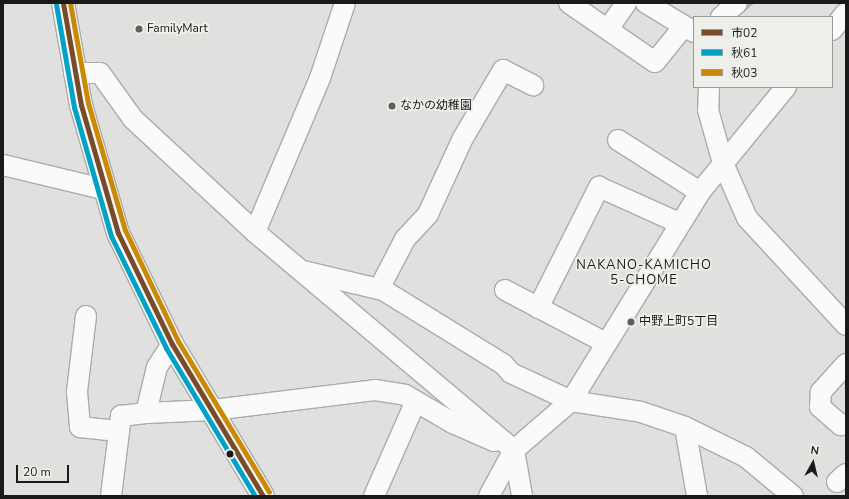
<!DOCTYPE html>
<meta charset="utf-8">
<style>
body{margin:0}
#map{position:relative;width:849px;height:499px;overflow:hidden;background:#e0e1de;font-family:"Nunito Sans","Noto Sans JP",sans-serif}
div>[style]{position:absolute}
.stream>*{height:5.5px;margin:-2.75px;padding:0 2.75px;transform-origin:2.75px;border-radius:2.75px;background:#bea8d1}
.roads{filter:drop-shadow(1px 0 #ababa9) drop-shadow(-1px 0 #ababa9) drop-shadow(0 1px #ababa9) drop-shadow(0 -1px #ababa9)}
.minor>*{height:20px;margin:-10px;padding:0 10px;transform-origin:10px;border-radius:10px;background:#fafafa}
.major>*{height:22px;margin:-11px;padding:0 11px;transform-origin:11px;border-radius:11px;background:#fafafa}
.bus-1>*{height:5px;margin:-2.5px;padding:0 2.5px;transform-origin:2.5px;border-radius:2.5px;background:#7a4b2a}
.bus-2>*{height:5px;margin:-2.5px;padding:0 2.5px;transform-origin:2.5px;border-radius:2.5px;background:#01a2c5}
.bus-3>*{height:5px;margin:-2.5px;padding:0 2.5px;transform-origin:2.5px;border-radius:2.5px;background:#cb8a05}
.dots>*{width:11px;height:11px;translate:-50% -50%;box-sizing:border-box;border:2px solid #edefea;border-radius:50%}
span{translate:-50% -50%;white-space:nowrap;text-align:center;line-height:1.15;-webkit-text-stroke:3.5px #edefea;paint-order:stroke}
.poi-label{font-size:12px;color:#1a1b19}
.left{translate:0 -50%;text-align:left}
.neighbourhood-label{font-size:13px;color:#1a1b19;letter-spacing:1px}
.frame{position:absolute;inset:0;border:4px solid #1a1b19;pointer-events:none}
.legend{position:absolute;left:693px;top:16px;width:140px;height:72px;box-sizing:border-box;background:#edefea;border:1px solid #999a96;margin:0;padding:5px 7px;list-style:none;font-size:12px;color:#1a1b19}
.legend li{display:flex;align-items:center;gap:8px;height:20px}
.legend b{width:20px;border:1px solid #999a96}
.north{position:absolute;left:793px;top:443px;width:40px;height:40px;-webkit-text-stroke:3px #edefea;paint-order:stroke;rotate:8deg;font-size:11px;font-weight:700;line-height:16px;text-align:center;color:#1a1b19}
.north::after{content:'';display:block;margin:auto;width:14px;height:18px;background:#1a1b19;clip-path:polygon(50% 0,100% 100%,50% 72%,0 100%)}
.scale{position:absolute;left:16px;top:465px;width:53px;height:18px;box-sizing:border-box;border:2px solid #1a1b19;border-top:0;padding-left:5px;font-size:12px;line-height:14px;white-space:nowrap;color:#1a1b19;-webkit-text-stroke:3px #edefea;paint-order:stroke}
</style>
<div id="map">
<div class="stream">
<div style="left:742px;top:10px;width:11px;rotate:-41deg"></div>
</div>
<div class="roads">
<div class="minor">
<div style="left:569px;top:3px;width:104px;rotate:34.5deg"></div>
<div style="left:655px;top:62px;width:46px;rotate:-51.1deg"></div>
<div style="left:646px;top:3px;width:56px;rotate:31.1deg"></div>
<div style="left:721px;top:17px;width:21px;rotate:-41deg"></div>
<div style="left:608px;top:29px;width:32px;rotate:-55deg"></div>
<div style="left:832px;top:30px;width:22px;rotate:-51deg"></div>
<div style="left:74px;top:73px;width:26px"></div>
<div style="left:100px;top:73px;width:57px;rotate:54.3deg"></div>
<div style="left:133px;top:119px;width:166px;rotate:42.8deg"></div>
<div style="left:255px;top:232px;width:339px;rotate:40.1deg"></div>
<div style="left:514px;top:450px;width:47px;rotate:80.1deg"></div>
<div style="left:709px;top:87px;width:23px;rotate:92deg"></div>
<div style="left:708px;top:110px;width:55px;rotate:74.2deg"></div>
<div style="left:723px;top:163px;width:60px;rotate:66.4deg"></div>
<div style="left:747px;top:218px;width:146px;rotate:47.2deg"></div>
<div style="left:618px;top:140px;width:97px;rotate:32.4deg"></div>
<div style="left:3px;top:165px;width:103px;rotate:13.5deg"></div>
<div style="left:255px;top:232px;width:167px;rotate:-67.1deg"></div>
<div style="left:320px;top:78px;width:79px;rotate:-71.6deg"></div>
<div style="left:303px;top:271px;width:82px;rotate:13.4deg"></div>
<div style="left:383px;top:290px;width:141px;rotate:31.7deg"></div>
<div style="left:503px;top:364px;width:12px;rotate:48deg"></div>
<div style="left:511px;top:373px;width:66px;rotate:25deg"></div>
<div style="left:571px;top:401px;width:71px;rotate:8.9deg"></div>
<div style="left:641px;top:412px;width:46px;rotate:18.8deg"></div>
<div style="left:685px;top:427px;width:68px;rotate:26.2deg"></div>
<div style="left:746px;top:457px;width:61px;rotate:39.7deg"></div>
<div style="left:379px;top:289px;width:56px;rotate:-62.5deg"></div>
<div style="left:405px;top:239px;width:34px;rotate:-47deg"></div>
<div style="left:428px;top:214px;width:84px;rotate:-65.3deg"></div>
<div style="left:463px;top:138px;width:79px;rotate:-59.5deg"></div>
<div style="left:503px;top:70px;width:34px;rotate:27deg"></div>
<div style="left:505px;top:290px;width:114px;rotate:27.7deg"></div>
<div style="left:538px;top:308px;width:136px;rotate:-63.2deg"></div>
<div style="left:599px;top:187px;width:88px;rotate:24.2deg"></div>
<div style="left:86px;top:316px;width:77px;rotate:96.8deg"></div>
<div style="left:77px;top:392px;width:35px;rotate:85deg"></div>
<div style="left:80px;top:427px;width:38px;rotate:6deg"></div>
<div style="left:846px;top:364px;width:38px;rotate:132deg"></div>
<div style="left:821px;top:392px;width:15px;rotate:94deg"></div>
<div style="left:820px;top:407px;width:28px;rotate:41deg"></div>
<div style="left:841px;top:425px;width:5px;rotate:-11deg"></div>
<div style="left:146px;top:413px;width:47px;rotate:-76.6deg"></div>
<div style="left:157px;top:367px;width:27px;rotate:-57deg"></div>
<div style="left:685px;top:427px;width:70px;rotate:80.1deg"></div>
<div style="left:837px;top:482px;width:12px;rotate:-42deg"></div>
<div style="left:111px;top:496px;width:81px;rotate:-82.9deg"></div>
<div style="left:121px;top:416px;width:25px;rotate:-7deg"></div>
<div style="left:146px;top:413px;width:67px;rotate:-2.6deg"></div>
<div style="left:213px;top:410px;width:163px;rotate:-7deg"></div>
<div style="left:375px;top:390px;width:30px;rotate:9deg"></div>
<div style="left:405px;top:395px;width:56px;rotate:30.3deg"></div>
<div style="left:453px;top:423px;width:45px;rotate:23.7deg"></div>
<div style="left:374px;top:496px;width:102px;rotate:-66.2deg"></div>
<div style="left:489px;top:496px;width:52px;rotate:-61.5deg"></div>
<div style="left:514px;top:450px;width:75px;rotate:-40.7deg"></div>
<div style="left:571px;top:401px;width:246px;rotate:-58.3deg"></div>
<div style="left:700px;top:192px;width:136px;rotate:-50.7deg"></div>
</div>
<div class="major">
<div style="left:63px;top:3px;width:104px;rotate:80deg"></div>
<div style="left:81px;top:105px;width:133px;rotate:73.9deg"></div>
<div style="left:118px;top:233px;width:123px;rotate:64.1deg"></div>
<div style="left:172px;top:344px;width:177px;rotate:59.1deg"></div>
</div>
</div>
<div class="bus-1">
<div style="left:63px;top:3px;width:104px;rotate:80deg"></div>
<div style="left:81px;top:105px;width:133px;rotate:73.9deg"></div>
<div style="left:118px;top:233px;width:123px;rotate:64.1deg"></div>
<div style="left:172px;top:344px;width:177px;rotate:59.1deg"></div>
</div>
<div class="bus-2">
<div style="left:56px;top:4px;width:105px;rotate:80.1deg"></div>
<div style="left:74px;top:107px;width:134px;rotate:74deg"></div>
<div style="left:111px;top:236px;width:125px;rotate:63.8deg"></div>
<div style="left:166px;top:348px;width:173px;rotate:59deg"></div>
</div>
<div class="bus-3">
<div style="left:70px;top:3px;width:102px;rotate:79.8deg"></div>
<div style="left:88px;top:103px;width:132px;rotate:73.8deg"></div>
<div style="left:125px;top:230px;width:123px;rotate:64.5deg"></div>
<div style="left:178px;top:341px;width:176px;rotate:58.9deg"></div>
</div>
<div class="dots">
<div style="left:139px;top:29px;background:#5f605e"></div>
<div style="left:392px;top:106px;background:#5f605e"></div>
<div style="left:631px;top:322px;background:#5f605e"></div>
<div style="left:230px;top:454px;background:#1a1b19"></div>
</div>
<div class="poi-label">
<span class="left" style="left:147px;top:29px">FamilyMart</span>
<span class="left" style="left:400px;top:106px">なかの幼稚園</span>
<span class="left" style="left:639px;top:322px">中野上町5丁目</span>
</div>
<div class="neighbourhood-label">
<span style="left:644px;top:273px">NAKANO-KAMICHO<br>5-CHOME</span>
</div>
<div class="frame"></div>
<ul class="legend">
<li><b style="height:5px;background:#7a4b2a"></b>市02</li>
<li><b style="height:5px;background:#01a2c5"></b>秋61</li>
<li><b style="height:5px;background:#cb8a05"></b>秋03</li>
</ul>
<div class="north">N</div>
<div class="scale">20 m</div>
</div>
